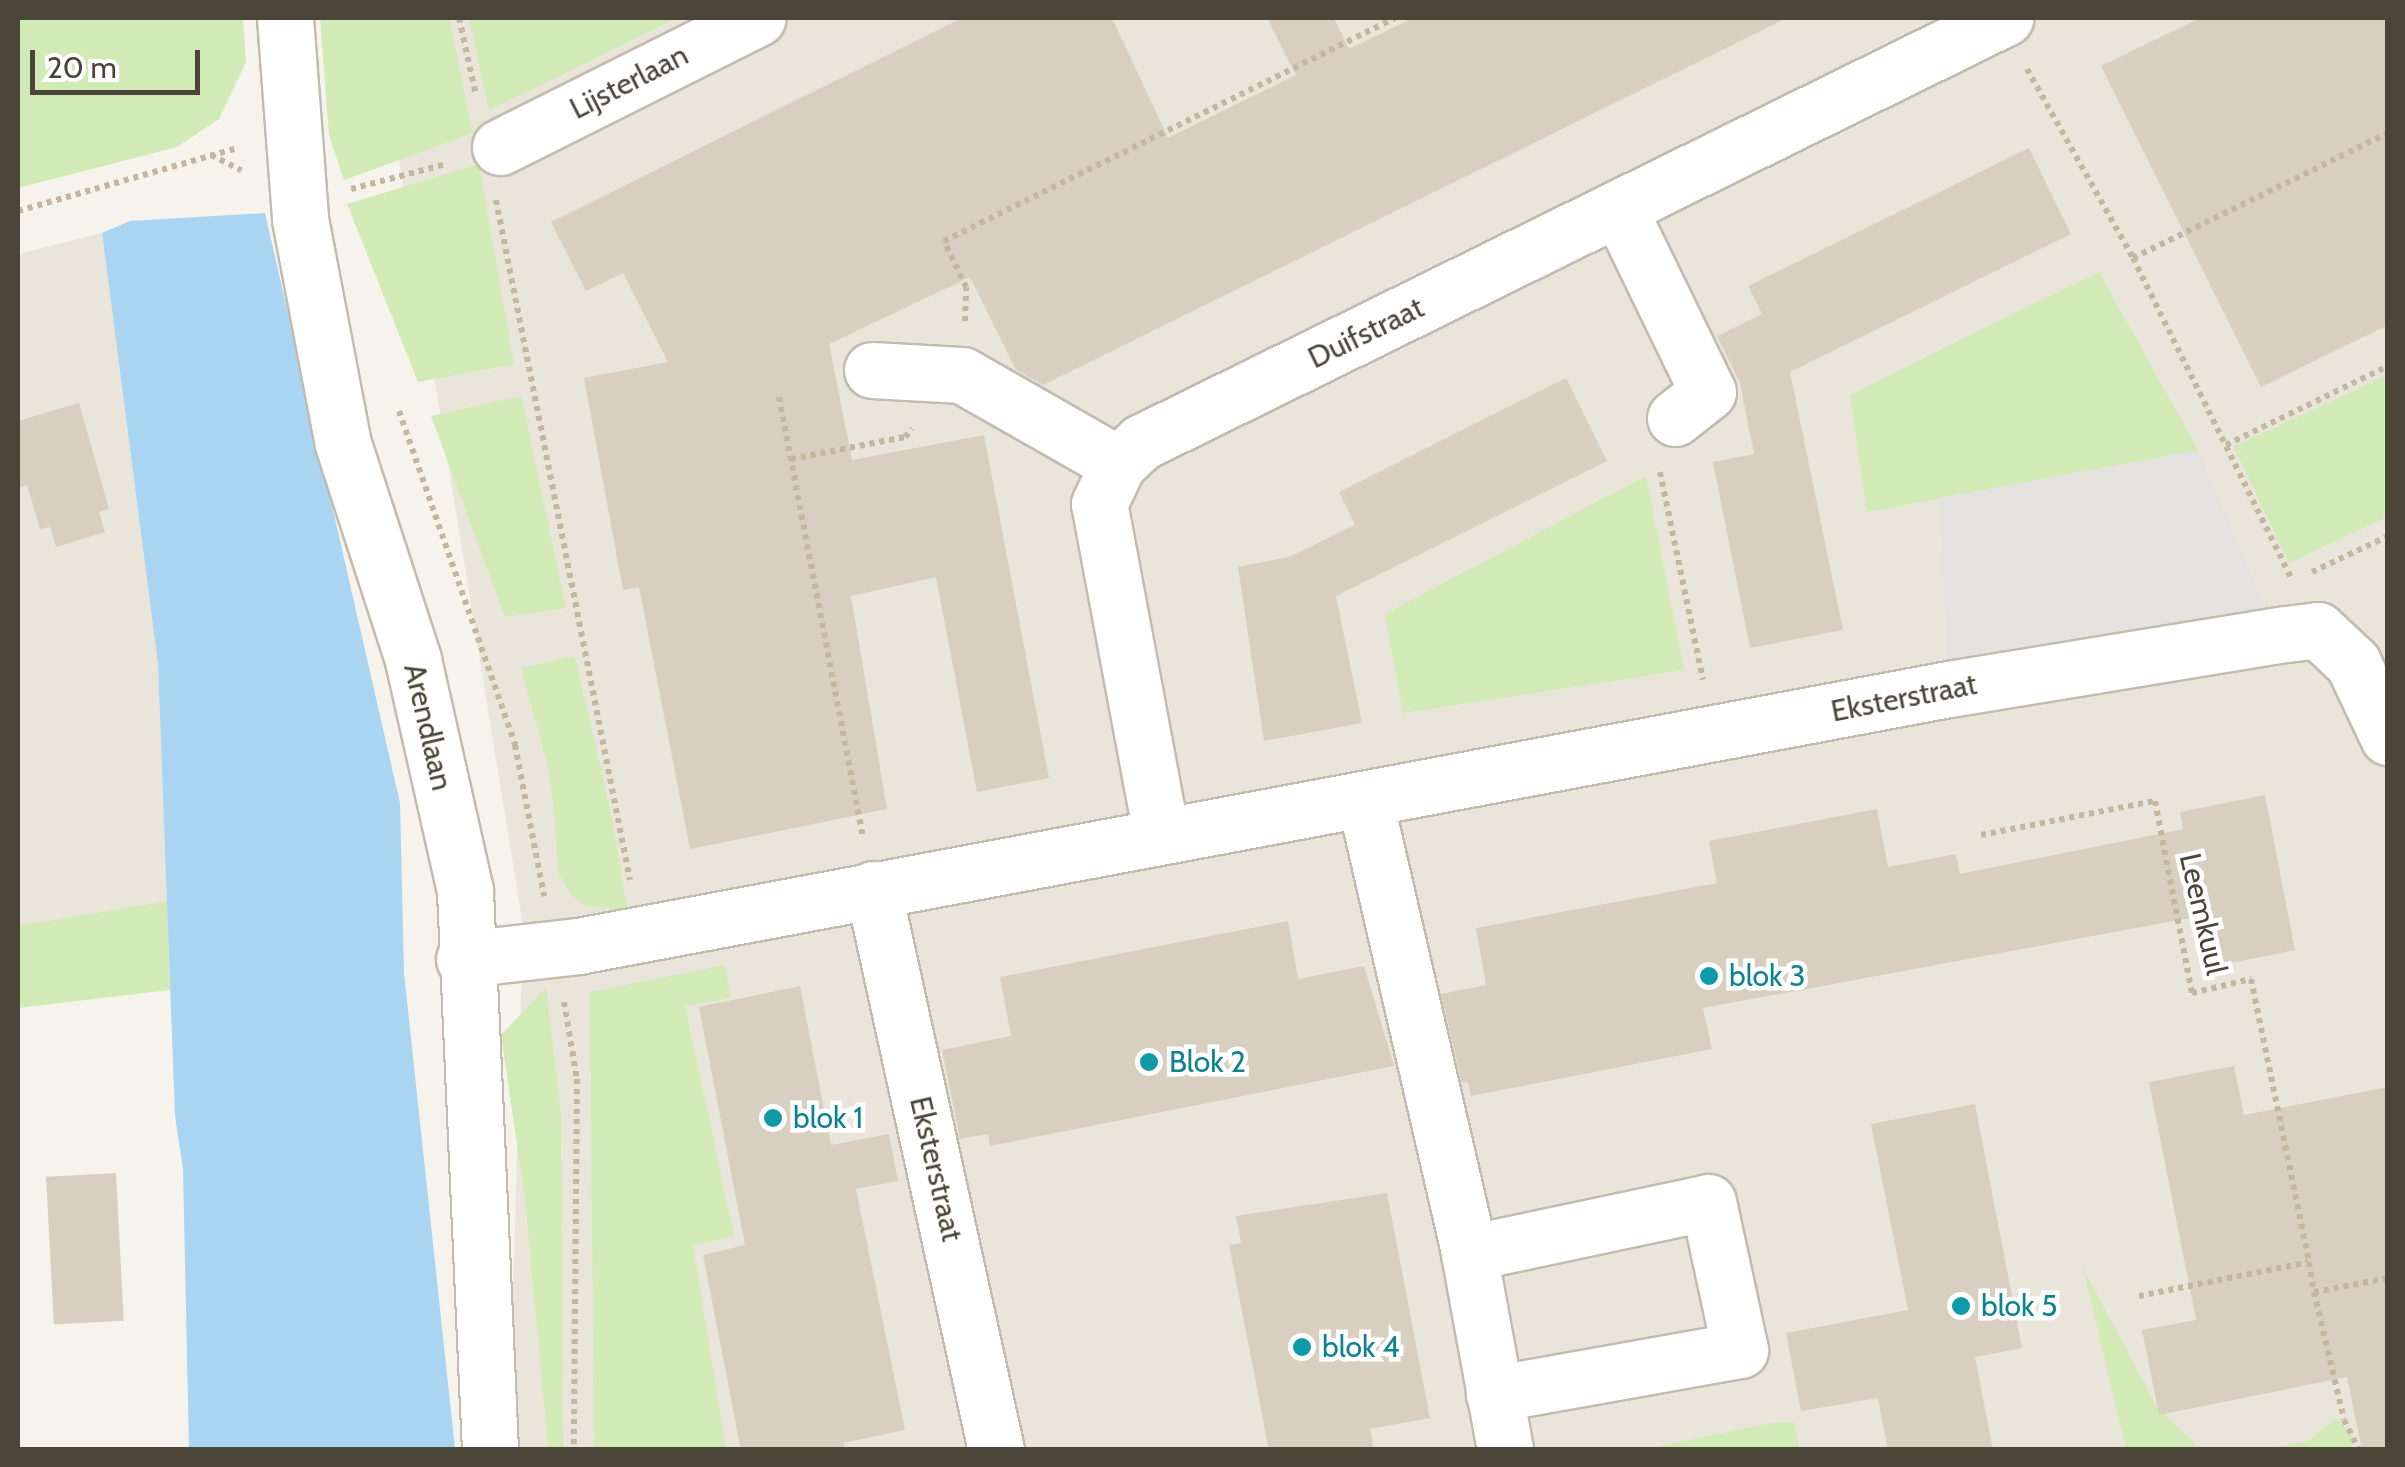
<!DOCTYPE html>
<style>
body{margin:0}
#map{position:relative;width:2405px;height:1467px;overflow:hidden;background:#f6f3ec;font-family:Cabin,sans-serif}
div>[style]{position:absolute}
.residential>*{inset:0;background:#eae5da}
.green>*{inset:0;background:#d2eab5}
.parking>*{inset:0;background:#e5e3e0}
.water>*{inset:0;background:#a9d4f2}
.building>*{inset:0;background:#d8cfc1;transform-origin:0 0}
.path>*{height:6px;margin-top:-3px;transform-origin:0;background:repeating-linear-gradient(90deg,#c4b79f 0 5px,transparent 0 10px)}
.roads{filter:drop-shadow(2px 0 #c2bbae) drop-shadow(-2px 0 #c2bbae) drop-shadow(0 2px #c2bbae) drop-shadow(0 -2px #c2bbae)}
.minor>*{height:55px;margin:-27.5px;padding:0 27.5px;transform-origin:27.5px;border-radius:27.5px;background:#fff}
.tertiary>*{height:55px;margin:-27.5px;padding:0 27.5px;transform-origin:27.5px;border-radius:27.5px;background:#fff}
.dots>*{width:28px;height:28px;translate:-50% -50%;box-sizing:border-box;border:5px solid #fff;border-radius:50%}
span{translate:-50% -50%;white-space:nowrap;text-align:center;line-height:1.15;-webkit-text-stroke:9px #fff;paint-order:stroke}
.street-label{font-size:30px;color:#4b4439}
.culture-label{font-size:30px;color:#0d838f}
.left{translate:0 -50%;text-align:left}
.frame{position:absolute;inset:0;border:20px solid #4b4439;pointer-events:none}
.scale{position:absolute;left:30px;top:50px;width:170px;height:45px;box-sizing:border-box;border:5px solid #4b4439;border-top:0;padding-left:12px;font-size:30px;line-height:35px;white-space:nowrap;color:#4b4439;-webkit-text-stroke:8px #fff;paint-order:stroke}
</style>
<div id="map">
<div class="residential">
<div style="clip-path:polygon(376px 18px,2387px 18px,2387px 1449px,509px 1449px,523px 926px)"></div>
<div style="clip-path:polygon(102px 233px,158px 664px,167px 901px,19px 926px,18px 254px)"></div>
</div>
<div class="green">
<div style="clip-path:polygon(18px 18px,243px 18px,246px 62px,219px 119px,177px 147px,18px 188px)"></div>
<div style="clip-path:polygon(320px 18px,449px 18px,473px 133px,344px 180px,329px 135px)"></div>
<div style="clip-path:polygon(469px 18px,678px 18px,489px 110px)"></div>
<div style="clip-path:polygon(479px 164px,514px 364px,418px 382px,347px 204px)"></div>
<div style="clip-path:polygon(2099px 272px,2198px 450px,1867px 512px,1850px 395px)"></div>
<div style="clip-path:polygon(2387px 375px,2387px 517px,2289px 563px,2234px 447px)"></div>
<div style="clip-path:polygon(521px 396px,566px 608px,505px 617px,431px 416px)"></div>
<div style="clip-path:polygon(1646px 476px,1684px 670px,1403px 713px,1385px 614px)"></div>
<div style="clip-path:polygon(575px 656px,609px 803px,628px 913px,586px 905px,571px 895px,559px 874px,550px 775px,521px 668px)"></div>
<div style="clip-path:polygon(167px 901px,170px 990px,18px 1008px,18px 926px)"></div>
<div style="clip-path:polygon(725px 965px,731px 998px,685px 1006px,734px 1236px,693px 1246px,726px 1449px,594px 1449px,590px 992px)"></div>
<div style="clip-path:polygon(546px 988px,561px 1113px,563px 1450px,548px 1449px,525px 1198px,501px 1035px)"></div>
<div style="clip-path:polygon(2083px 1268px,2157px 1407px,2198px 1447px,2219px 1449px,2126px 1449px)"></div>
<div style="clip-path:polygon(2336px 1418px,2353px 1437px,2352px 1449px,2264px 1449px,2308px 1441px)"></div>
<div style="clip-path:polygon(1794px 1422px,1799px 1449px,1645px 1449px,1772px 1423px)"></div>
</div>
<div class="parking">
<div style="clip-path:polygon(2198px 450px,2274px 627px,1948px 673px,1939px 498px)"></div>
</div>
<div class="water">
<div style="clip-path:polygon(265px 213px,400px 803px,404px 973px,455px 1449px,189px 1449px,183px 1169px,175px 1116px,158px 664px,102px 233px,130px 221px)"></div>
</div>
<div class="building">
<div style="clip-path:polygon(962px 18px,1112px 18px,1168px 138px,1296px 75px,1267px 18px,1334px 18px,1349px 49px,1413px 18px,1787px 18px,1043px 385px,1016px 370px,970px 277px,829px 344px,852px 460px,984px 435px,1049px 778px,977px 792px,936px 577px,851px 596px,887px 809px,690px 849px,639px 587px,623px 590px,584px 378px,668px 362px,623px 273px,586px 291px,551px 222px)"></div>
<div style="clip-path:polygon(2200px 18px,2388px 18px,2388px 325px,2261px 387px,2101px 66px)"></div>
<div style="clip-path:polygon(2029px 148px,2071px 234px,1790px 372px,1843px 630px,1750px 648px,1713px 462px,1754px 454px,1740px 383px,1717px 336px,1762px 314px,1748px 286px)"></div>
<div style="clip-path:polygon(1566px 378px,1607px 461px,1336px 596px,1362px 723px,1264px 741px,1238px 567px,1289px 557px,1355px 525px,1339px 492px)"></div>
<div style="clip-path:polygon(79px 403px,109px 509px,99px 512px,105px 532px,56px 547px,50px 527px,40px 529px,27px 485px,18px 488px,18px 421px)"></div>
<div style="clip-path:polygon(2265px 795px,2295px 950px,2211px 967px,2201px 916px,1703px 1008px,1712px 1049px,1471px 1096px,1468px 1082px,1462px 1083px,1441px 994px,1486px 985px,1476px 928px,1717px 883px,1709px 841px,1877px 809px,1888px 867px,1956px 854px,1960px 874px,2183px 829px,2180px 812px)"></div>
<div style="clip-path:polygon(1288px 921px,1298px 979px,1364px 966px,1394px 1066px,990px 1146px,988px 1134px,960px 1139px,942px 1050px,1011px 1036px,1000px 977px)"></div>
<div style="clip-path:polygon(800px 986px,831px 1145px,889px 1134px,898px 1181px,856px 1189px,905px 1430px,843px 1443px,845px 1450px,741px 1450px,703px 1255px,745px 1245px,699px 1007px)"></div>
<div style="clip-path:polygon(2234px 1066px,2244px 1115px,2388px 1087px,2388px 1450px,2362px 1450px,2347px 1377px,2159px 1415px,2142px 1330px,2196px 1320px,2149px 1082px)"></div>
<div style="clip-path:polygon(1975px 1104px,2022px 1348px,1975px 1357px,1993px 1450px,1888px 1450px,1878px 1398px,1801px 1411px,1786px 1333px,1908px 1310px,1871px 1124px)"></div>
<div style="left:116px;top:1173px;width:148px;height:70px;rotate:87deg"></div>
<div style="clip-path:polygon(1387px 1193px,1430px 1418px,1370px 1429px,1374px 1450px,1269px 1450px,1229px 1245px,1241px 1243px,1236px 1216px)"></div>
</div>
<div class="path">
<div style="left:459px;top:18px;width:79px;rotate:77.6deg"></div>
<div style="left:2027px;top:69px;width:217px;rotate:60.7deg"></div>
<div style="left:2133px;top:258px;width:356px;rotate:63.7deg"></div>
<div style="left:211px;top:155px;width:34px;rotate:27deg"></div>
<div style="left:351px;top:189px;width:98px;rotate:-14.7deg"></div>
<div style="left:496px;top:200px;width:693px;rotate:78.85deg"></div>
<div style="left:18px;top:211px;width:228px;rotate:-16deg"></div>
<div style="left:2133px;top:258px;width:284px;rotate:-26.1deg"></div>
<div style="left:965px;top:321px;width:34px;rotate:-88deg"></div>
<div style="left:966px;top:287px;width:51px;rotate:-115.6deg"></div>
<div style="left:944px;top:241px;width:503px;rotate:-26.31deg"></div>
<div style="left:779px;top:397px;width:445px;rotate:79.2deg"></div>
<div style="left:399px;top:411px;width:354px;rotate:70.8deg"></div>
<div style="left:515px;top:745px;width:154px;rotate:79.1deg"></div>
<div style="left:2226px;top:445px;width:180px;rotate:-26deg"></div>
<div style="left:791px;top:459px;width:116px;rotate:-10.9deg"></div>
<div style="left:905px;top:437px;width:11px;rotate:-49deg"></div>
<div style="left:1660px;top:472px;width:212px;rotate:78.3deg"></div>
<div style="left:2312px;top:572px;width:84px;rotate:-25.3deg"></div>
<div style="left:1981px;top:835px;width:177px;rotate:-11.1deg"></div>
<div style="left:2155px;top:801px;width:196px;rotate:79.1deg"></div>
<div style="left:2192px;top:993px;width:61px;rotate:-13.3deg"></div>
<div style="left:2251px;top:979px;width:289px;rotate:78.4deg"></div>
<div style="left:564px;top:1002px;width:78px;rotate:80.4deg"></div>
<div style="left:577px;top:1079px;width:371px;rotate:90.5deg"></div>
<div style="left:2314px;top:1292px;width:131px;rotate:76.8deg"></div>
<div style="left:2344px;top:1420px;width:34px;rotate:63deg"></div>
<div style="left:2139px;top:1296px;width:173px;rotate:-11.3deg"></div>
<div style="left:2309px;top:1262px;width:30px;rotate:81deg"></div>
<div style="left:2314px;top:1292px;width:75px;rotate:-10.7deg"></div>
</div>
<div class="roads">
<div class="minor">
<div style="left:500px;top:147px;width:288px;rotate:-26.6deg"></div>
<div style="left:1619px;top:209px;width:203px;rotate:64.1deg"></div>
<div style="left:1708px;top:392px;width:42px;rotate:141.8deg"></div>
<div style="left:872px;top:370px;width:90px;rotate:3.2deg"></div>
<div style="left:962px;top:375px;width:180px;rotate:29.7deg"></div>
<div style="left:1365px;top:801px;width:464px;rotate:77deg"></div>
<div style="left:1469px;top:1253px;width:200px;rotate:79.6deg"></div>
<div style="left:1161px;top:834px;width:336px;rotate:-100.6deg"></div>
<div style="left:1099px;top:504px;width:44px;rotate:-64.6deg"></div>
<div style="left:1118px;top:464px;width:33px;rotate:-43deg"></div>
<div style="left:1142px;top:442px;width:962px;rotate:-26.17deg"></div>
<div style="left:873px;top:889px;width:574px;rotate:77.63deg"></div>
<div style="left:464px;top:959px;width:115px;rotate:-6.5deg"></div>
<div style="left:578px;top:946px;width:1395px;rotate:-10.62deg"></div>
<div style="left:1949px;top:689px;width:341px;rotate:-9.3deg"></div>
<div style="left:2286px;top:634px;width:32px;rotate:-7deg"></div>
<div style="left:2318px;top:630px;width:48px;rotate:43.3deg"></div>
<div style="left:2353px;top:663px;width:82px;rotate:64.7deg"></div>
<div style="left:1469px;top:1253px;width:244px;rotate:-12deg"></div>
<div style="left:1708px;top:1202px;width:151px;rotate:77.8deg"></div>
<div style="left:1740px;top:1350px;width:250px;rotate:169.9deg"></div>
</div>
<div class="tertiary">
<div style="left:285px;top:18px;width:202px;rotate:85.7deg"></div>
<div style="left:300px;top:219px;width:229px;rotate:79.2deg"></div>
<div style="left:343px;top:444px;width:227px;rotate:72deg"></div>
<div style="left:413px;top:660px;width:237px;rotate:77.3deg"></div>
<div style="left:465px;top:891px;width:560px;rotate:87.44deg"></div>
</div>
</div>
<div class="dots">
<div style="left:1709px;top:976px;background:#0f9aa8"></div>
<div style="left:1149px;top:1062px;background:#0f9aa8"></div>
<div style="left:773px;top:1118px;background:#0f9aa8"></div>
<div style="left:1961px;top:1306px;background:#0f9aa8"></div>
<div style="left:1302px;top:1347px;background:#0f9aa8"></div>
</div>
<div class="street-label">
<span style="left:629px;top:82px;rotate:-27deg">Lijsterlaan</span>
<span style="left:1366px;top:333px;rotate:-26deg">Duifstraat</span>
<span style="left:1904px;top:698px;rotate:-11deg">Eksterstraat</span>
<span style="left:428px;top:727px;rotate:77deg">Arendlaan</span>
<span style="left:2203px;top:914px;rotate:77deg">Leemkuul</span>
<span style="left:936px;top:1169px;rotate:77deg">Eksterstraat</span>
</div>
<div class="culture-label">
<span class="left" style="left:1729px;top:976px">blok 3</span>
<span class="left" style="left:1169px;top:1062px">Blok 2</span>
<span class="left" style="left:793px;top:1118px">blok 1</span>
<span class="left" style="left:1981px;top:1306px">blok 5</span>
<span class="left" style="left:1322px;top:1347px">blok 4</span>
</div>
<div class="frame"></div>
<div class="scale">20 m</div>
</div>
